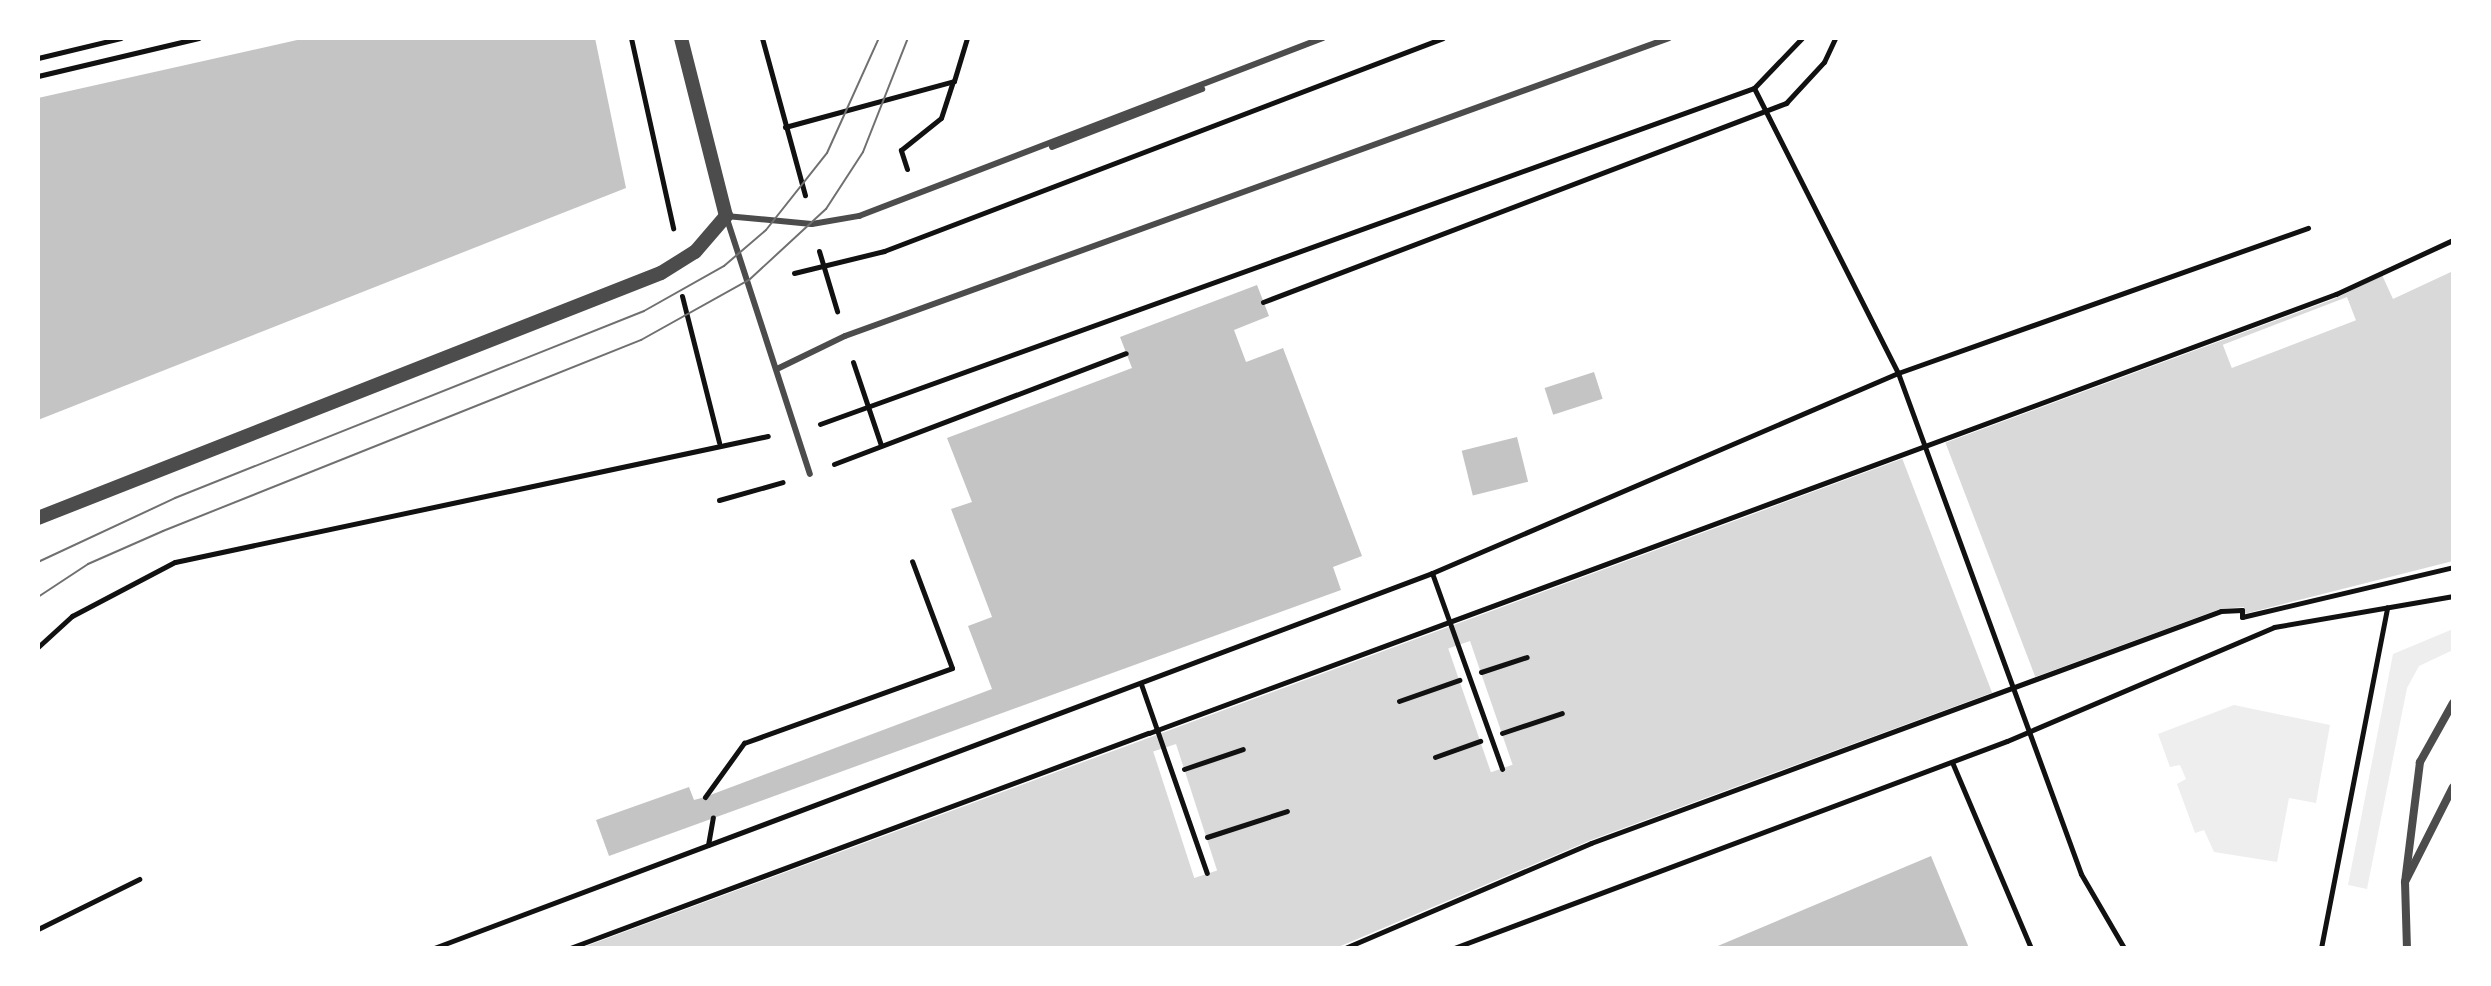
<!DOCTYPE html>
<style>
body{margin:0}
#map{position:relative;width:2491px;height:986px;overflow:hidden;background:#fff;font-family:Merriweather,serif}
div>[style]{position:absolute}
.green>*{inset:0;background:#eee}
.water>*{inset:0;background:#d9d9d9}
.pier>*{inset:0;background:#fff;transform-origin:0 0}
.building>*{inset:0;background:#c4c4c4;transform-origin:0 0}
.path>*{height:5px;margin:-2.5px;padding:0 2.5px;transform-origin:2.5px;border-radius:2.5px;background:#111}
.service>*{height:6px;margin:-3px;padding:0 3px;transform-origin:3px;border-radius:3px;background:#4c4c4c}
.minor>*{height:8px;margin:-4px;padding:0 4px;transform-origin:4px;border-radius:4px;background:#4c4c4c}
.tertiary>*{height:14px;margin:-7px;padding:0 7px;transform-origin:7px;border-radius:7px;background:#4c4c4c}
.tram>*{height:2px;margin:-1px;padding:0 1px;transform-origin:1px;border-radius:1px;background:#707070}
span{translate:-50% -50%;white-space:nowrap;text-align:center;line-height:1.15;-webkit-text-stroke:6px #fff;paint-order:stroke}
.frame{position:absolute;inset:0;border:40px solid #fff;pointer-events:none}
</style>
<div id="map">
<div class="green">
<div style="clip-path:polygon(2453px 629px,2453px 650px,2419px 666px,2407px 688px,2367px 889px,2348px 885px,2393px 654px)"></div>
<div style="clip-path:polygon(2234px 705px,2330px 725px,2316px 803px,2289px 798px,2277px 862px,2214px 852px,2204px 830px,2195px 833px,2177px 784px,2186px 779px,2180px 765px,2170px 767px,2158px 734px)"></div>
</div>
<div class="water">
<div style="clip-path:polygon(2453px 241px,2453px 561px,2244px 614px,2244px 607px,2220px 609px,1591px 840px,1336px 948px,581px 948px,2334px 299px)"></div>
</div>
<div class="pier">
<div style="clip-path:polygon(2453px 241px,2453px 271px,2393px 299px,2382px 275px)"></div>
<div style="left:2347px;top:297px;width:25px;height:133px;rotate:69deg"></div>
<div style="left:1944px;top:439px;width:261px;height:46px;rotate:69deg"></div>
<div style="left:1470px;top:641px;width:131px;height:23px;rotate:71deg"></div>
<div style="left:1176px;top:744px;width:133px;height:24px;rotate:72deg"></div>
</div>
<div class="building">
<div style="clip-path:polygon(306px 38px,595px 38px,626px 188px,38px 420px,38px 98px)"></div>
<div style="clip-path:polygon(1257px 285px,1269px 316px,1234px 330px,1246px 362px,1283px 348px,1362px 556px,1333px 567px,1341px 590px,609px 856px,596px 820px,689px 787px,694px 800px,705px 797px,992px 689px,968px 626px,992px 617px,951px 509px,972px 502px,947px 438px,1132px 368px,1120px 337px)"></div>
<div style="left:1594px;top:372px;width:28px;height:52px;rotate:72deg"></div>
<div style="left:1517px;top:437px;width:46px;height:57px;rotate:76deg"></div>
<div style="clip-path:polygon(1931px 856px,1969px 948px,1713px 948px)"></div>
</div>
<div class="path">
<div style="left:631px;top:38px;width:195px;rotate:77.5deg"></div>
<div style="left:762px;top:38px;width:163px;rotate:74.7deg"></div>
<div style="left:38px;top:58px;width:85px;rotate:-13.5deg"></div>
<div style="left:38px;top:76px;width:165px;rotate:-13.3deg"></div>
<div style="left:1754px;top:88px;width:319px;rotate:63.2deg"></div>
<div style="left:1898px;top:373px;width:533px;rotate:69.93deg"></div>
<div style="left:2081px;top:874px;width:86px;rotate:59.8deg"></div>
<div style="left:785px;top:127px;width:175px;rotate:-15.2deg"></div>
<div style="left:954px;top:81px;width:45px;rotate:-73.2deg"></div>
<div style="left:907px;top:169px;width:20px;rotate:-108deg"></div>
<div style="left:901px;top:150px;width:51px;rotate:-38.7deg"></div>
<div style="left:941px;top:118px;width:38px;rotate:-72deg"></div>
<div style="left:819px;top:251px;width:63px;rotate:73.3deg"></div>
<div style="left:794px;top:273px;width:93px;rotate:-13.7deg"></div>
<div style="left:884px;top:251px;width:598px;rotate:-20.86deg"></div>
<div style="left:682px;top:296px;width:151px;rotate:75.8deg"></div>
<div style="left:1263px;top:302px;width:560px;rotate:-20.83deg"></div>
<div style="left:1786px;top:103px;width:56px;rotate:-47.2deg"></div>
<div style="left:1824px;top:62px;width:26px;rotate:-65deg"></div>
<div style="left:853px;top:362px;width:88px;rotate:71.4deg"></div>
<div style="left:820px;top:424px;width:993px;rotate:-19.79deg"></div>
<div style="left:1754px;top:88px;width:69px;rotate:-46.2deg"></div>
<div style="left:834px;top:464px;width:312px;rotate:-20.8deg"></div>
<div style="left:719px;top:500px;width:66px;rotate:-15.7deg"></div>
<div style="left:1432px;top:573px;width:208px;rotate:70.3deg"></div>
<div style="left:38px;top:647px;width:46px;rotate:-42.4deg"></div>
<div style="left:72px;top:616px;width:116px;rotate:-27.7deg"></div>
<div style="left:175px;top:562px;width:606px;rotate:-12deg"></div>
<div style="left:1481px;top:672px;width:48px;rotate:-18.1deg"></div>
<div style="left:1141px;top:684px;width:200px;rotate:70.8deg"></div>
<div style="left:1399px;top:701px;width:64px;rotate:-19.3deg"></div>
<div style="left:1149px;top:733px;width:1266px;rotate:-20.3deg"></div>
<div style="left:2336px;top:294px;width:129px;rotate:-24.8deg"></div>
<div style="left:1502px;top:733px;width:63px;rotate:-18.4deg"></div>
<div style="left:1435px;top:757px;width:48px;rotate:-19.6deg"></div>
<div style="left:1952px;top:762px;width:202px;rotate:67deg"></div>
<div style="left:1184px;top:769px;width:62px;rotate:-18.7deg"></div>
<div style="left:705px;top:797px;width:67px;rotate:-54.2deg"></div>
<div style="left:744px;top:743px;width:221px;rotate:-19.8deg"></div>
<div style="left:952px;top:668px;width:114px;rotate:-110.5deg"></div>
<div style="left:1207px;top:837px;width:84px;rotate:-18deg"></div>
<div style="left:708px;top:845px;width:28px;rotate:-80deg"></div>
<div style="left:38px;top:929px;width:113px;rotate:-26.3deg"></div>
<div style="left:434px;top:948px;width:1066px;rotate:-20.59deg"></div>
<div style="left:1432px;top:573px;width:507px;rotate:-23.23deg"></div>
<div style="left:1898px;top:373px;width:435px;rotate:-19.5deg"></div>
<div style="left:570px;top:948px;width:617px;rotate:-20.4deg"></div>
<div style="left:1345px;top:948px;width:267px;rotate:-23.1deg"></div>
<div style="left:1591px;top:843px;width:671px;rotate:-20.22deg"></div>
<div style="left:2221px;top:611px;width:21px;rotate:-3deg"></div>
<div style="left:2242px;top:610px;width:7px;rotate:90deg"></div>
<div style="left:2242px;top:617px;width:217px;rotate:-13.3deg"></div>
<div style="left:1454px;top:948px;width:590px;rotate:-20.52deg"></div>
<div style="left:2007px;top:741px;width:290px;rotate:-23.1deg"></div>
<div style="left:2274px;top:627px;width:182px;rotate:-9.8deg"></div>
<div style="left:2321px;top:948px;width:347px;rotate:-79deg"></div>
</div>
<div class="service">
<div style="left:1052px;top:147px;width:161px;rotate:-21.1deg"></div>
<div style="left:726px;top:216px;width:86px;rotate:5.3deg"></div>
<div style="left:812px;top:224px;width:48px;rotate:-9.7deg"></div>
<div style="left:859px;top:216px;width:497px;rotate:-21deg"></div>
<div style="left:727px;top:219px;width:268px;rotate:72deg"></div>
<div style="left:779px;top:368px;width:73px;rotate:-25.9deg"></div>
<div style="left:845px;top:336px;width:876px;rotate:-19.88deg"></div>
</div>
<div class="minor">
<div style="left:2453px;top:703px;width:68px;rotate:119.2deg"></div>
<div style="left:2420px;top:762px;width:121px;rotate:97.1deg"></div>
<div style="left:2405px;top:882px;width:106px;rotate:-63.2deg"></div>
<div style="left:2405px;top:882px;width:66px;rotate:88.3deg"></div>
</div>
<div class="tertiary">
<div style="left:38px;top:518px;width:669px;rotate:-21.47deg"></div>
<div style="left:661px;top:273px;width:40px;rotate:-32deg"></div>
<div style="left:695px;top:252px;width:48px;rotate:-49.3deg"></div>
<div style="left:726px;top:216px;width:184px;rotate:-104.2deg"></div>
</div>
<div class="tram">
<div style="left:38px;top:562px;width:151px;rotate:-25deg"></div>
<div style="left:175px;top:498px;width:505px;rotate:-21.74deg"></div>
<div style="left:644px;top:311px;width:92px;rotate:-29.4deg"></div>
<div style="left:724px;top:266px;width:55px;rotate:-40.6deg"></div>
<div style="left:766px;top:230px;width:98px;rotate:-51.6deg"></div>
<div style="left:827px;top:153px;width:126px;rotate:-65.7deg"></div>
<div style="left:38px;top:597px;width:60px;rotate:-33.4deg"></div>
<div style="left:88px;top:564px;width:82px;rotate:-23.7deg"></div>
<div style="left:163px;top:531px;width:515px;rotate:-21.78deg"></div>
<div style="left:641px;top:340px;width:124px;rotate:-29.1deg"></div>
<div style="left:749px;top:280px;width:105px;rotate:-42.7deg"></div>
<div style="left:826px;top:209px;width:68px;rotate:-57deg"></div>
<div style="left:863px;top:152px;width:123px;rotate:-68.5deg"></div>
</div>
<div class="frame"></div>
</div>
